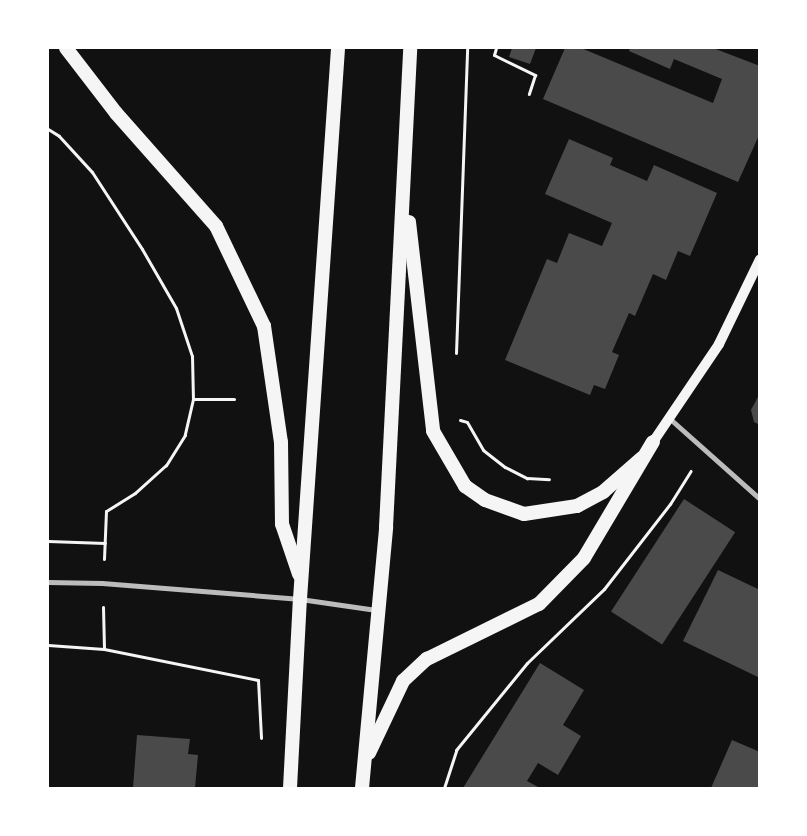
<!DOCTYPE html>
<style>
body{margin:0}
#map{position:relative;width:807px;height:836px;overflow:hidden;background:#111;font-family:"Roboto Condensed",sans-serif}
div>[style]{position:absolute}
.building>*{inset:0;background:#4a4a4a;transform-origin:0 0}
.path>*{height:3px;margin:-1.5px;padding:0 1.5px;transform-origin:1.5px;border-radius:1.5px;background:#f5f5f5}
.minor>*{height:5px;margin:-2.5px;padding:0 2.5px;transform-origin:2.5px;border-radius:2.5px;background:#bcbcbc}
.secondary>*{height:10px;margin:-5px;padding:0 5px;transform-origin:5px;border-radius:5px;background:#f5f5f5}
.trunk>*{height:14px;margin:-7px;padding:0 7px;transform-origin:7px;border-radius:7px;background:#f5f5f5}
span{translate:-50% -50%;white-space:nowrap;text-align:center;line-height:1.15;-webkit-text-stroke:4.5px #fff;paint-order:stroke}
.frame{position:absolute;inset:0;border:49px solid #fff;pointer-events:none}
</style>
<div id="map">
<div class="building">
<div style="clip-path:polygon(512px 48px,536px 48px,530px 64px,509px 57px)"></div>
<div style="clip-path:polygon(565px 48px,581px 48px,713px 103px,722px 79px,674px 59px,670px 69px,629px 51px,630px 48px,713px 48px,760px 66px,760px 133px,738px 182px,543px 99px)"></div>
<div style="clip-path:polygon(569px 139px,613px 158px,610px 165px,647px 181px,654px 165px,717px 193px,690px 256px,678px 251px,666px 280px,653px 274px,635px 316px,629px 313px,612px 352px,619px 355px,605px 389px,594px 385px,590px 395px,505px 360px,547px 259px,557px 263px,569px 233px,602px 246px,612px 223px,545px 194px)"></div>
<div style="clip-path:polygon(760px 393px,760px 425px,754px 422px,751px 410px)"></div>
<div style="left:684px;top:499px;width:61px;height:134px;rotate:33deg"></div>
<div style="clip-path:polygon(718px 570px,760px 590px,760px 678px,683px 641px)"></div>
<div style="clip-path:polygon(540px 663px,584px 690px,563px 725px,581px 736px,558px 775px,538px 763px,527px 781px,540px 788px,463px 788px)"></div>
<div style="clip-path:polygon(137px 735px,190px 739px,188px 754px,198px 755px,195px 788px,133px 788px)"></div>
<div style="clip-path:polygon(732px 740px,760px 752px,760px 788px,711px 788px)"></div>
</div>
<div class="path">
<div style="left:496px;top:48px;width:7px;rotate:106deg"></div>
<div style="left:494px;top:55px;width:46px;rotate:26deg"></div>
<div style="left:535px;top:75px;width:20px;rotate:108deg"></div>
<div style="left:48px;top:129px;width:13px;rotate:32deg"></div>
<div style="left:59px;top:136px;width:49px;rotate:47.5deg"></div>
<div style="left:92px;top:172px;width:92px;rotate:57deg"></div>
<div style="left:142px;top:249px;width:68px;rotate:60deg"></div>
<div style="left:176px;top:308px;width:51px;rotate:71.6deg"></div>
<div style="left:192px;top:356px;width:43px;rotate:88.7deg"></div>
<div style="left:193px;top:399px;width:37px;rotate:103deg"></div>
<div style="left:185px;top:435px;width:36px;rotate:122deg"></div>
<div style="left:166px;top:465px;width:42px;rotate:137.9deg"></div>
<div style="left:135px;top:493px;width:34px;rotate:148deg"></div>
<div style="left:106px;top:511px;width:48px;rotate:92.4deg"></div>
<div style="left:456px;top:353px;width:305px;rotate:-87.9deg"></div>
<div style="left:193px;top:399px;width:41px"></div>
<div style="left:460px;top:420px;width:7px;rotate:16deg"></div>
<div style="left:467px;top:422px;width:32px;rotate:60deg"></div>
<div style="left:483px;top:450px;width:28px;rotate:38deg"></div>
<div style="left:505px;top:467px;width:25px;rotate:27deg"></div>
<div style="left:527px;top:478px;width:22px;rotate:3deg"></div>
<div style="left:48px;top:541px;width:57px;rotate:2deg"></div>
<div style="left:103px;top:607px;width:42px;rotate:88.6deg"></div>
<div style="left:104px;top:649px;width:157px;rotate:11.4deg"></div>
<div style="left:258px;top:680px;width:58px;rotate:87deg"></div>
<div style="left:48px;top:645px;width:56px;rotate:4.1deg"></div>
<div style="left:444px;top:788px;width:40px;rotate:-72deg"></div>
<div style="left:456px;top:750px;width:112px;rotate:-50.8deg"></div>
<div style="left:527px;top:663px;width:107px;rotate:-43.9deg"></div>
<div style="left:604px;top:589px;width:108px;rotate:-52.2deg"></div>
<div style="left:670px;top:504px;width:39px;rotate:-58deg"></div>
</div>
<div class="minor">
<div style="left:669px;top:418px;width:122px;rotate:41.7deg"></div>
<div style="left:48px;top:582px;width:54px;rotate:1.1deg"></div>
<div style="left:102px;top:583px;width:199px;rotate:4.6deg"></div>
<div style="left:300px;top:599px;width:77px;rotate:8.2deg"></div>
</div>
<div class="secondary">
<div style="left:653px;top:442px;width:118px;rotate:-56deg"></div>
<div style="left:719px;top:344px;width:94px;rotate:-64.2deg"></div>
</div>
<div class="trunk">
<div style="left:66px;top:48px;width:82px;rotate:52.4deg"></div>
<div style="left:116px;top:113px;width:151px;rotate:48.5deg"></div>
<div style="left:216px;top:226px;width:111px;rotate:64.4deg"></div>
<div style="left:264px;top:326px;width:117px;rotate:81.7deg"></div>
<div style="left:281px;top:442px;width:82px;rotate:89.3deg"></div>
<div style="left:282px;top:524px;width:53px;rotate:71.2deg"></div>
<div style="left:409px;top:222px;width:210px;rotate:83.4deg"></div>
<div style="left:433px;top:431px;width:64px;rotate:59.8deg"></div>
<div style="left:465px;top:486px;width:24px;rotate:35deg"></div>
<div style="left:485px;top:500px;width:41px;rotate:19.7deg"></div>
<div style="left:524px;top:514px;width:54px;rotate:-8.6deg"></div>
<div style="left:577px;top:506px;width:30px;rotate:-28deg"></div>
<div style="left:603px;top:492px;width:52px;rotate:-41.1deg"></div>
<div style="left:369px;top:753px;width:80px;rotate:-64.7deg"></div>
<div style="left:403px;top:681px;width:33px;rotate:-43deg"></div>
<div style="left:427px;top:659px;width:125px;rotate:-26.2deg"></div>
<div style="left:539px;top:604px;width:64px;rotate:-45.6deg"></div>
<div style="left:584px;top:558px;width:135px;rotate:-59.3deg"></div>
<div style="left:290px;top:788px;width:189px;rotate:-87deg"></div>
<div style="left:300px;top:599px;width:552px;rotate:-86.05deg"></div>
<div style="left:362px;top:788px;width:262px;rotate:-84.7deg"></div>
<div style="left:386px;top:527px;width:480px;rotate:-87.1deg"></div>
</div>
<div class="frame"></div>
</div>
